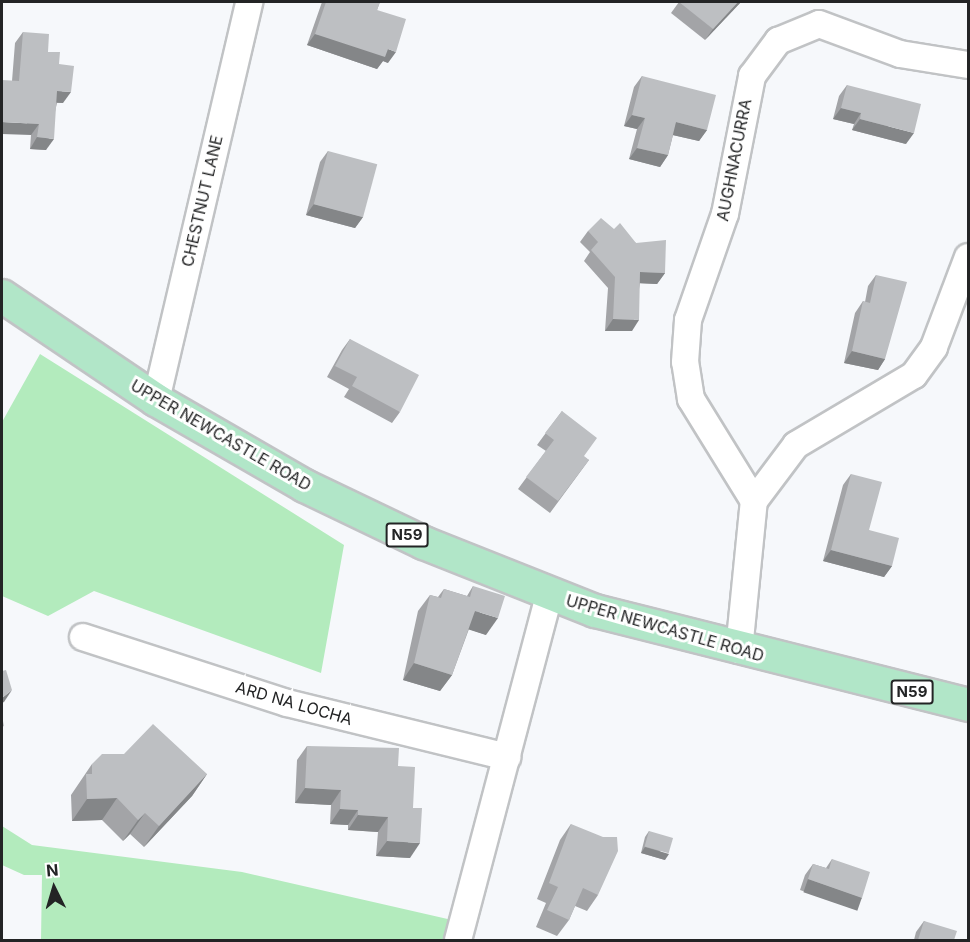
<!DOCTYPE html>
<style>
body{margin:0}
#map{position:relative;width:970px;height:942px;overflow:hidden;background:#f6f8fb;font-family:Inter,sans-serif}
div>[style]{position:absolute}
.green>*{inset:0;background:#b3ebbd}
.roads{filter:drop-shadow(2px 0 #c1c3c5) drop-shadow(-2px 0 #c1c3c5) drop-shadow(0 2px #c1c3c5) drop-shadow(0 -2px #c1c3c5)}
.minor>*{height:26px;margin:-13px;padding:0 13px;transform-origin:13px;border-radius:13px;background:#fff}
.major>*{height:32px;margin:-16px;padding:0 16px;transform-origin:16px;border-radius:16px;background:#b1e6c8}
.wall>*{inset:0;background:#a3a4a7}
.shaded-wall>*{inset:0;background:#848688;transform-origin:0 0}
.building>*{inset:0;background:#bdbfc2;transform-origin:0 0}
span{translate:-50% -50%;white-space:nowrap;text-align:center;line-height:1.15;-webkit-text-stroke:6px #fff;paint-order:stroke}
.shield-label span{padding:2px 4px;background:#fff;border:2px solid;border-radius:4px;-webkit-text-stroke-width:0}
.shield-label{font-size:15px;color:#232425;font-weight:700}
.street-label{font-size:16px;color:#232425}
.frame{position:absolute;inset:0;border:3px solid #232425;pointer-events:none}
.north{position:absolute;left:24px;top:858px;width:60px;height:60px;-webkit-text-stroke:4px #fff;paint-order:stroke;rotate:355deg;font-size:16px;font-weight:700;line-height:24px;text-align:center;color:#232425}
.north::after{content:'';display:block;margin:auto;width:21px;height:27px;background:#232425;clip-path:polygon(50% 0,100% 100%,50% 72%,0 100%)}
</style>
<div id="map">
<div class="green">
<div style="clip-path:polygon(40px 354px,344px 545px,321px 673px,94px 591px,48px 616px,2px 596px,2px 422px)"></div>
<div style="clip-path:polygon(2px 826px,32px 845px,242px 872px,452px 920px,444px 940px,41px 940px,42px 875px,24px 875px,2px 865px)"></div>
</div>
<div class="roads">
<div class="minor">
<div style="left:156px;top:400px;width:409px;rotate:-76.8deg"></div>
<div style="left:754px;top:501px;width:120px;rotate:-121.7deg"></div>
<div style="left:691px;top:399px;width:37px;rotate:-99deg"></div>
<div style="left:685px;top:362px;width:42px;rotate:-85.9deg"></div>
<div style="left:688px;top:320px;width:112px;rotate:-70.8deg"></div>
<div style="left:725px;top:214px;width:141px;rotate:-78.9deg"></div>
<div style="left:752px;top:76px;width:44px;rotate:-53.4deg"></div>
<div style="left:778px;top:41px;width:44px;rotate:-22.5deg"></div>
<div style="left:819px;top:24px;width:86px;rotate:20.3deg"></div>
<div style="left:900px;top:54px;width:69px;rotate:9.2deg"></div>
<div style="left:83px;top:637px;width:214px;rotate:17.9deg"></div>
<div style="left:287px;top:703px;width:227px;rotate:13.8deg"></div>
<div style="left:739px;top:650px;width:150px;rotate:-84.3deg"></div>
<div style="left:754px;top:501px;width:70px;rotate:-53.1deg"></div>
<div style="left:796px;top:445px;width:137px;rotate:-30.7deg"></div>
<div style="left:914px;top:375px;width:34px;rotate:-54deg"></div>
<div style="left:934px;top:347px;width:96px;rotate:-69.3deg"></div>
<div style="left:458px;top:940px;width:357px;rotate:-75.2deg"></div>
</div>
<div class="major">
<div style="left:2px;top:296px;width:186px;rotate:34deg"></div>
<div style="left:156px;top:400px;width:172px;rotate:30deg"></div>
<div style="left:305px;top:486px;width:132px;rotate:25.6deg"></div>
<div style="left:424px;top:543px;width:184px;rotate:21.7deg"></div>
<div style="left:595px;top:611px;width:385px;rotate:14.1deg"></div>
</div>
</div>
<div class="wall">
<div style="clip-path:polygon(322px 2px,380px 2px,377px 10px,388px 63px,383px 61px,377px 69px,307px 45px)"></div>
<div style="clip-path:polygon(679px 2px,741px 2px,705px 40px,671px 13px)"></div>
<div style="clip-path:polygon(23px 32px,48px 52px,59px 64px,63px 103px,57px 103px,46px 150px,30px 149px,31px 135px,12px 81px,15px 43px)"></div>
<div style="clip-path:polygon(642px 76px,707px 130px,699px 141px,673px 135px,668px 155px,660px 167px,629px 159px,637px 129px,624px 126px,634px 87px)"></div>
<div style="clip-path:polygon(847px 85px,906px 144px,852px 130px,854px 124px,833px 119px,839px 96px)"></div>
<div style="clip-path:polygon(328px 151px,363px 217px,355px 228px,306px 215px,320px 162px)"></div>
<div style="clip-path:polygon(614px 229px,636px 243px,665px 273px,657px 284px,640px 283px,632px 331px,605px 331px,608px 288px,584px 261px,590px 252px,580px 242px,588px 231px)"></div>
<div style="clip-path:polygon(876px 275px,885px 359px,878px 370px,844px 363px,855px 313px,863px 301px,865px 302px,868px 286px)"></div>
<div style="clip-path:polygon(350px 339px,400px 412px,392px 423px,344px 397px,349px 389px,327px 377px,342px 350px)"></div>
<div style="clip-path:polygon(562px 411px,584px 457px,589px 460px,550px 513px,518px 489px,546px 451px,537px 445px)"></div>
<div style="clip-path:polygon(851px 474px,869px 530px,892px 566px,884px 577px,823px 561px,843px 485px)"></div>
<div style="clip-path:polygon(473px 586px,486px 635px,469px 629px,452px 675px,440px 691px,403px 680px,418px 611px,430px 595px,438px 597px,444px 589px,467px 596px)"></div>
<div style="clip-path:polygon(307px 746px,398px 766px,410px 858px,376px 856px,378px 832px,348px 830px,348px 825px,330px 824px,331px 805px,295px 803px,297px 760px)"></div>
<div style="clip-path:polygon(92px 764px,207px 774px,192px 796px,144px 847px,130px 834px,123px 841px,102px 820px,72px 821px,71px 795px)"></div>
<div style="clip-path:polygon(571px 824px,598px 895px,587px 911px,575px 906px,569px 920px,557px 936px,536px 927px,546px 903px,537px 899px,560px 840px)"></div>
<div style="clip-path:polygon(649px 831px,665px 860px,641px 853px,645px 837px)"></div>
<div style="clip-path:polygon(832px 859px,862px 898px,854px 909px,800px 890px,805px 875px,813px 864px,826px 868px)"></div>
<div style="clip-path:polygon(924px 921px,954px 940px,914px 940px,916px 932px)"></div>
</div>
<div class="shaded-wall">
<div style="clip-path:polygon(738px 2px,741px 2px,705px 40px,713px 29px)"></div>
<div style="clip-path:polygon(315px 34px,388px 49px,396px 52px,388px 63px,383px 61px,377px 69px,307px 45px)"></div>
<div style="clip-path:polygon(57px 91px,71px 92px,63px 103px,50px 102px)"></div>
<div style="clip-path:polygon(841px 108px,861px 113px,854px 124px,833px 119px)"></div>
<div style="clip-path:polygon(632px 115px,645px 118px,637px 129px,624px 126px)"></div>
<div style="clip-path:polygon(860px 119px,914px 133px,906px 144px,852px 130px)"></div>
<div style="clip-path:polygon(2px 122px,39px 124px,31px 135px,2px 134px)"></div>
<div style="clip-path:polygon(676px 122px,707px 130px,699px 141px,668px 134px)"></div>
<div style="clip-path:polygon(37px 137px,54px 139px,46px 150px,30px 149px)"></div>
<div style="clip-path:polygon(637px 148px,668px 155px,660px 167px,629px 159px)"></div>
<div style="clip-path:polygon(314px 204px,363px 217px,355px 228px,306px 215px)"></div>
<div style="clip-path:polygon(640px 272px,665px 273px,657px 284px,633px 283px)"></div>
<div style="clip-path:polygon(613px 319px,639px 320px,632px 331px,605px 331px)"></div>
<div style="clip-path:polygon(852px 351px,885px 359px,878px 370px,844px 363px)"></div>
<div style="clip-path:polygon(831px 550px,892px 566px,884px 577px,823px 561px)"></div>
<div style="clip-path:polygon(475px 611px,498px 618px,486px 635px,464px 628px)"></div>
<div style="clip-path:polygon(414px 663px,452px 675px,440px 691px,403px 680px)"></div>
<div style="clip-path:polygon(12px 690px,4px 702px,2px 703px,2px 698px)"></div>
<div style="clip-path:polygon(207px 774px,192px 796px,144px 847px,159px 826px)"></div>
<div style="clip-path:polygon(305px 788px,341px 790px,331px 805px,295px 803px)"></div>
<div style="clip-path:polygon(117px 798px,102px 820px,72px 821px,87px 799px)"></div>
<div style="clip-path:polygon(340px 809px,358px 810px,348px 825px,330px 824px)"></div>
<div style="clip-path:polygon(145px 813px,130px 834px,123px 841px,138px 820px)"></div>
<div style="clip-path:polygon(358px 815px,388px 817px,378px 832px,348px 830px)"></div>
<div style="clip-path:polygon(387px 841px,420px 843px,410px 858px,376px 856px)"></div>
<div style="clip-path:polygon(645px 847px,669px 854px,665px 860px,641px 853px)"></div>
<div style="left:808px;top:879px;width:57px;height:14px;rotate:19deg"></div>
</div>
<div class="building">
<div style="clip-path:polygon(326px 2px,380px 2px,377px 10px,406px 19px,396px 52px,388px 49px,385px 57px,315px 34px)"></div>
<div style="clip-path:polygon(679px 2px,738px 2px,713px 29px)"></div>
<div style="clip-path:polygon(23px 32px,49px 34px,48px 52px,60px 52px,59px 64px,74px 66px,71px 92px,57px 91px,54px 139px,37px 137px,39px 124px,2px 122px,2px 80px,19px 81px)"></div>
<div style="clip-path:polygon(642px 76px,716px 95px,707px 130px,676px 122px,668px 155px,637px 148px,645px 118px,632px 115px)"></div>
<div style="clip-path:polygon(847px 85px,921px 104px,914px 133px,860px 119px,861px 113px,841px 108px)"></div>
<div style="left:328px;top:151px;width:51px;height:55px;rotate:15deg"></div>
<div style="clip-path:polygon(601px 218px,614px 229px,620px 223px,636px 243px,666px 240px,665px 273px,640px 272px,639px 320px,613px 319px,615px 277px,591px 250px,598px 242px,588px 231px)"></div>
<div style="clip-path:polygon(876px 275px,907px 282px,885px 359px,852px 351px,863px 301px,870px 303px)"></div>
<div style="clip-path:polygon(350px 339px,419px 375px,400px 412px,352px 386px,357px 377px,335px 366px)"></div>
<div style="clip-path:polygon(562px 411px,597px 438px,584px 456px,589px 460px,558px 501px,526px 477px,554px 440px,545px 433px)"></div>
<div style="clip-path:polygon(851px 474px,882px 482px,869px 530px,899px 538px,892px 566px,831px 550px)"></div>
<div style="clip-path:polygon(473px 586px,505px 596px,498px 618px,475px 611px,452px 675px,414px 663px,430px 595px,441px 598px,444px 589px,470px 597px)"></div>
<div style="clip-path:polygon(6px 670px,12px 690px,2px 698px,2px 671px)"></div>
<div style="clip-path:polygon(2px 716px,4px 726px,2px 727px)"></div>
<div style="clip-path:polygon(153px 724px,207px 774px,159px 826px,145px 813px,138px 820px,117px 798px,87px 799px,86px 774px,92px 774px,92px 764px,102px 754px,124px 754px)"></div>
<div style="clip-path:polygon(307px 746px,399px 748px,398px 766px,415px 767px,413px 808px,422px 808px,420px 843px,387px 841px,388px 817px,358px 815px,358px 810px,340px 809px,341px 790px,305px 788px)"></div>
<div style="clip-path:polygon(571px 824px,603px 837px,617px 837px,618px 851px,598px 895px,583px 888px,569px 920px,547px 910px,558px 887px,549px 883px)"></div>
<div style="left:649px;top:831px;width:25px;height:16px;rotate:16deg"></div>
<div style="clip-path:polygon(832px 859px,870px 872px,862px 898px,808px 879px,813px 864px,829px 869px)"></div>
<div style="clip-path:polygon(924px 921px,957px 931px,954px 940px,918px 940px)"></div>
</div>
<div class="shield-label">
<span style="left:407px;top:535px">N59</span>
<span style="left:912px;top:692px">N59</span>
</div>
<div class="street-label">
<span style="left:734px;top:160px;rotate:-79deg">AUGHNACURRA</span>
<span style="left:202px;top:201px;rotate:-77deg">CHESTNUT LANE</span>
<span style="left:221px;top:435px;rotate:30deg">UPPER NEWCASTLE ROAD</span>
<span style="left:665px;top:628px;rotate:16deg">UPPER NEWCASTLE ROAD</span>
<span style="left:294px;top:703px;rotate:16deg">ARD NA LOCHA</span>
</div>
<div class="frame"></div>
<div class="north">N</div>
</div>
